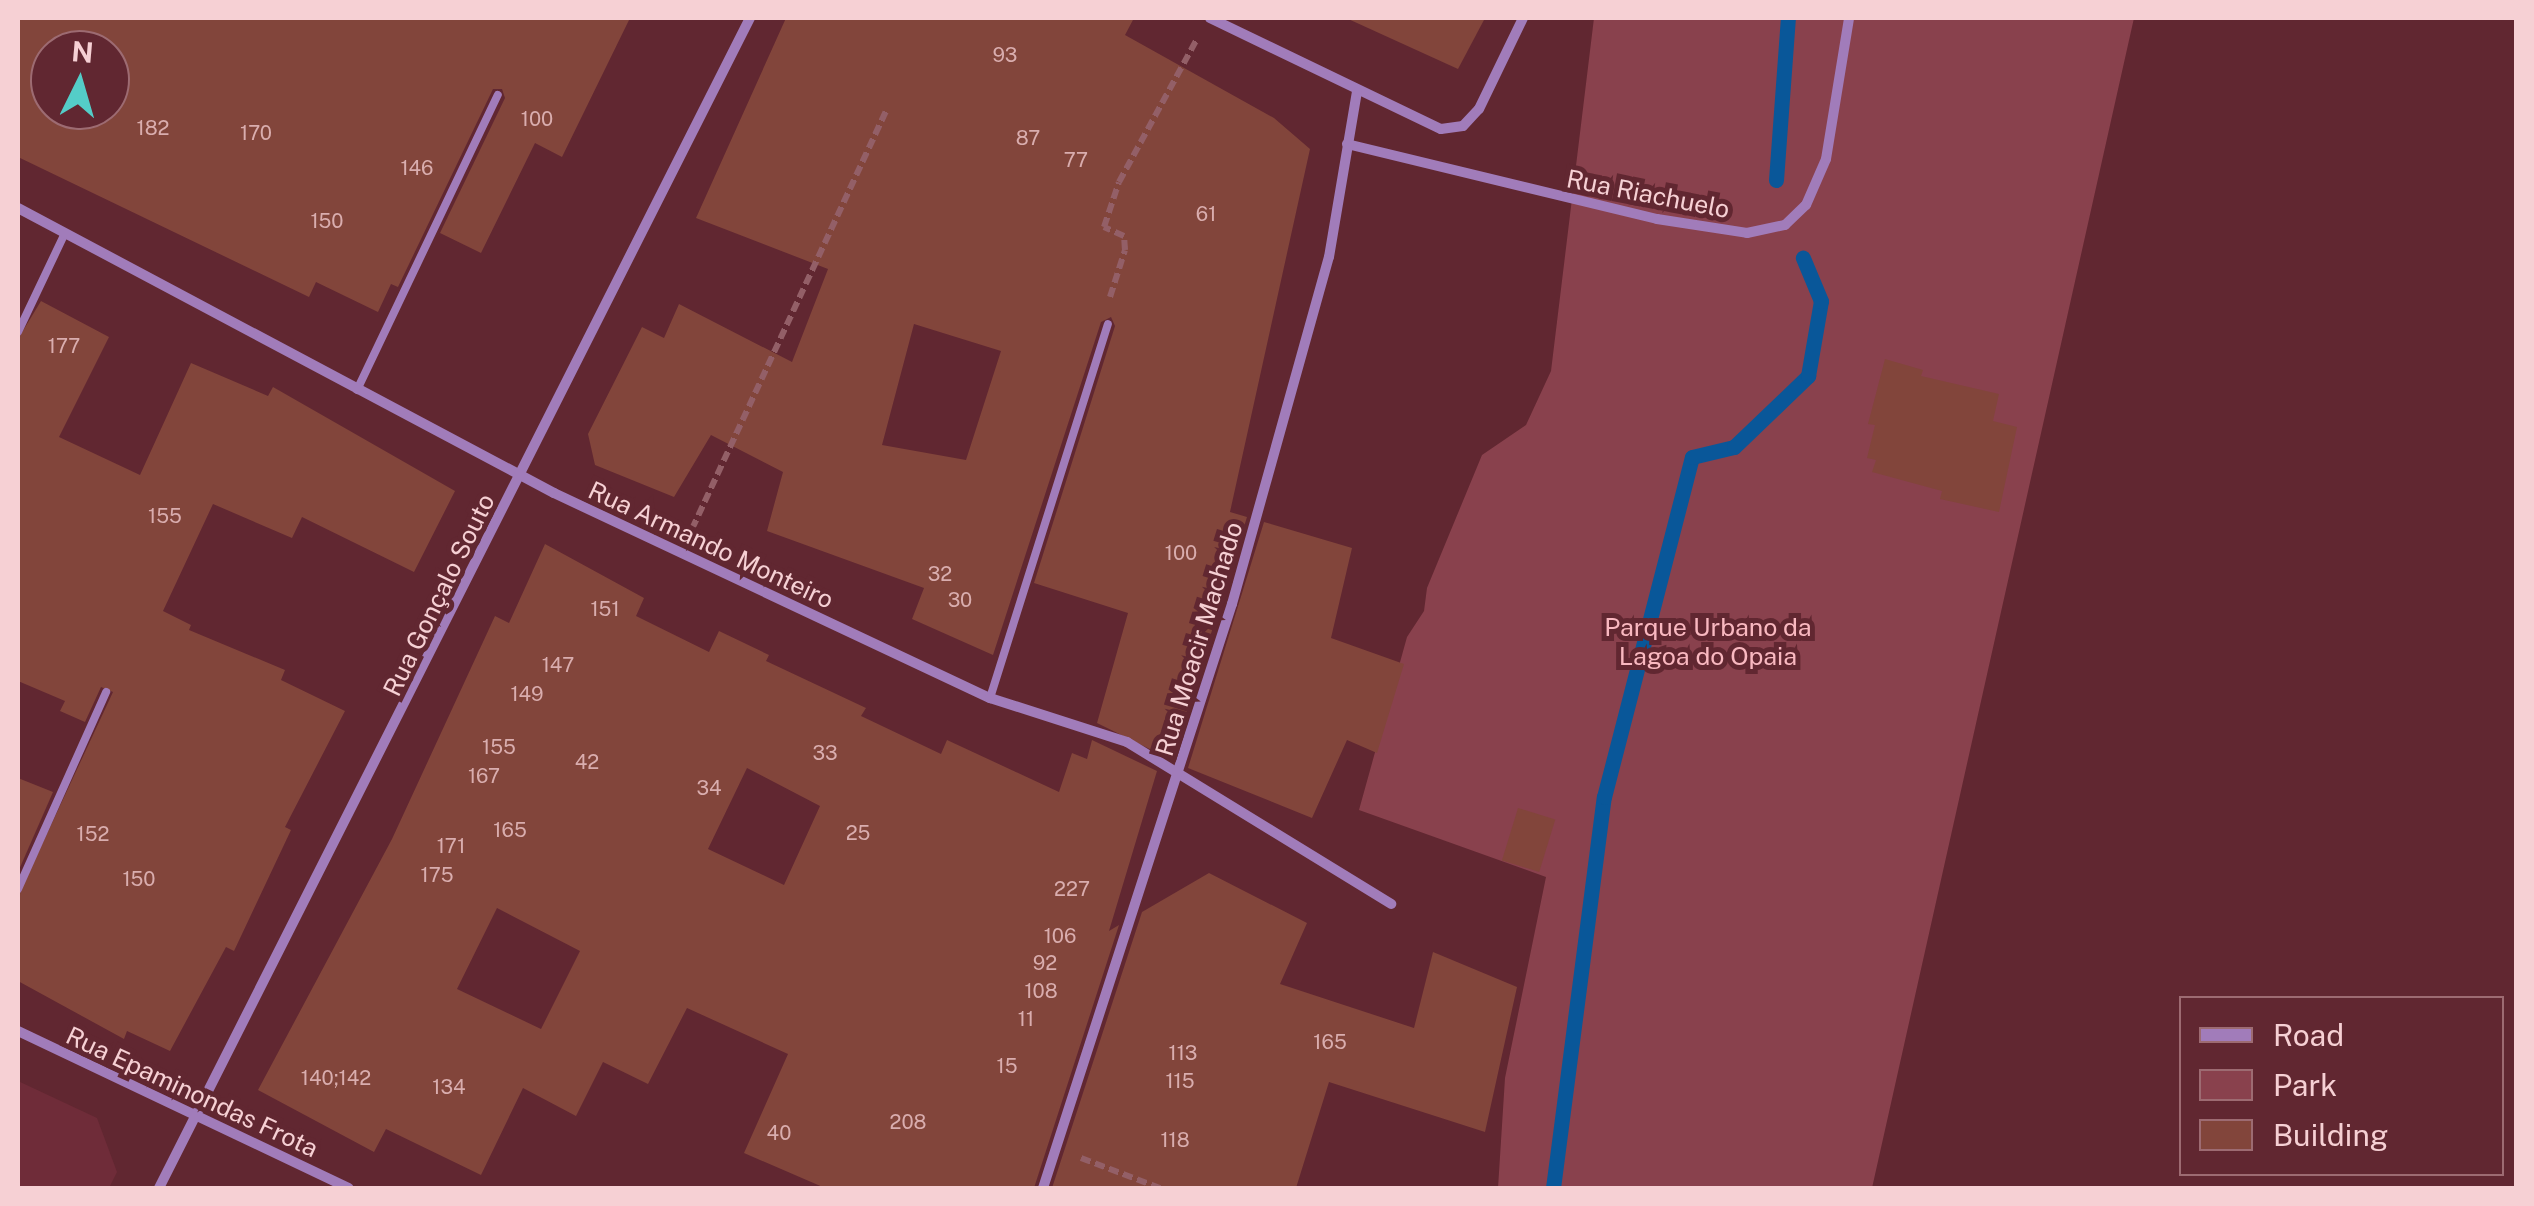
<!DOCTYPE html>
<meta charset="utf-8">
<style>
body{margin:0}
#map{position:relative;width:2534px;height:1206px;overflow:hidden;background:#612731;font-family:"Public Sans",sans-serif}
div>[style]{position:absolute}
.built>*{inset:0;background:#6f2c39}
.green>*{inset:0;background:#89414d}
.stream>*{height:15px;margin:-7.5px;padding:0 7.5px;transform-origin:7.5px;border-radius:7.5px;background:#095799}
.building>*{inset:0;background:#82453b;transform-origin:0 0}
.path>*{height:6px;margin-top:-3px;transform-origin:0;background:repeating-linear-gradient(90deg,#935f67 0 10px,transparent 0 15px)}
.service>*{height:8px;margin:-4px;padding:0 4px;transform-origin:4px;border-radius:4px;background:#a17cba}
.minor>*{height:10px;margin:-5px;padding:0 5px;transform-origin:5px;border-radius:5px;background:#a17cba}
span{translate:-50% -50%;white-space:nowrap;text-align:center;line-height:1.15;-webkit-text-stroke:10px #612731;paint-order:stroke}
.number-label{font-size:20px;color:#d9adae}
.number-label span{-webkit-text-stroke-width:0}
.street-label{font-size:25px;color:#f6d0d4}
.park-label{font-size:25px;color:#f9b8c0}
.frame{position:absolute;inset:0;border:20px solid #f6d0d4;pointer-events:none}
.legend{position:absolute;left:2179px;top:996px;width:325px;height:180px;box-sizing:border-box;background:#612731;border:2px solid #9d6b72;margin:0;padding:12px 18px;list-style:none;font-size:30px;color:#f6d0d4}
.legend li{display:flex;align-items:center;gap:20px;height:50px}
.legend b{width:50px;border:2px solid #9d6b72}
.north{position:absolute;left:30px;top:30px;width:100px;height:100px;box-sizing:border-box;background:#612731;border:2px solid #9d6b72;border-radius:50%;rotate:5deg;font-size:28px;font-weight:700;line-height:40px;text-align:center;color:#f6d0d4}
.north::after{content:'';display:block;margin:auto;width:35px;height:45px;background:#54cdc8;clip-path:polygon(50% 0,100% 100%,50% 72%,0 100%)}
</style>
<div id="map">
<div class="built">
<div style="clip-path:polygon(18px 1081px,97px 1118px,117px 1172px,109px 1188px,18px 1188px)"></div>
</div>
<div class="green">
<div style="clip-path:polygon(1594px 18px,2134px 18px,1872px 1188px,1498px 1188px,1505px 1078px,1546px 877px,1359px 810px,1407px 637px,1424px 611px,1427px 588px,1482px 455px,1526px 425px,1551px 371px)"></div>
</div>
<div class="stream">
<div style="left:1776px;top:180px;width:162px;rotate:-85.8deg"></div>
<div style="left:1553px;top:1188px;width:394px;rotate:-82.6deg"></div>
<div style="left:1604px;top:797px;width:351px;rotate:-75.5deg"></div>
<div style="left:1692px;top:457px;width:43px;rotate:-13.4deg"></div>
<div style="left:1734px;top:447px;width:103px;rotate:-43.8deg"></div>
<div style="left:1808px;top:376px;width:76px;rotate:-80.2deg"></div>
<div style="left:1821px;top:301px;width:47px;rotate:-112.7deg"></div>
</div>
<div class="building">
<div style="clip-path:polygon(evenodd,18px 18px,630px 18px,562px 157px,535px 143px,481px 253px,440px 233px,505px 98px,502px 89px,493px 89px,398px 287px,391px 284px,378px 312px,316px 282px,309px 297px,18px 157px,18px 18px,50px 50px,110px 50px,110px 110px,50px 110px,50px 50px)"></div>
<div style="clip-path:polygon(evenodd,786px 18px,1134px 18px,1125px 35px,1274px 118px,1310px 149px,1230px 512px,1247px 517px,1172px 760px,1097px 723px,1128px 613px,1034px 583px,1115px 326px,1111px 317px,1101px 322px,993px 655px,912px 619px,924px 588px,767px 531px,783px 472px,711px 435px,674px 497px,595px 465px,588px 434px,642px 327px,664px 338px,679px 304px,792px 362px,828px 269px,696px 218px,786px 18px,914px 324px,1001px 351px,966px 460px,882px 445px,914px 324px)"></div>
<div style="clip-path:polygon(1346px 18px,1485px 18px,1458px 69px)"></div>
<div style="clip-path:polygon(41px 301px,109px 337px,59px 437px,140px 475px,191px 363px,268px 396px,273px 387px,455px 491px,414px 572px,302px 517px,292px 538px,213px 504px,163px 611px,191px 625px,189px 630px,285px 670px,281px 680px,345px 711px,285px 827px,291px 830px,234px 951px,226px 947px,170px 1051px,127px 1031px,124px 1039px,18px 981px,18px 896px,113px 692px,101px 687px,85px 722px,60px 711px,65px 701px,18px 681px,18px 339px)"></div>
<div style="clip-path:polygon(1885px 359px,1923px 370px,1921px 376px,1999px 394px,1993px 421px,2017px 427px,1999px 512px,1940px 499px,1942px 491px,1872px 472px,1876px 460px,1867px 458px,1875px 425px,1868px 424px)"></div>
<div style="clip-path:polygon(1264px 522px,1352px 548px,1331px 638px,1404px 664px,1377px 753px,1347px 740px,1312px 818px,1188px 768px)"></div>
<div style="clip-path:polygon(evenodd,545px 544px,644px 598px,636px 616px,709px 652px,719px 631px,769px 655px,766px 661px,866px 708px,861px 716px,941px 754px,947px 740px,1059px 792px,1072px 753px,1087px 759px,1092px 740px,1157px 771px,1109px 931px,1119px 925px,1034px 1188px,825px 1188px,744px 1153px,788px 1054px,687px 1008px,648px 1084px,603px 1062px,576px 1116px,523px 1088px,481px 1175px,386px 1129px,374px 1152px,258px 1090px,392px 839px,495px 616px,509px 623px,545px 544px,747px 768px,820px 806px,784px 885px,708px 849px,747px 768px,545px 544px,497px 908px,580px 951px,541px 1029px,457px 989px,497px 908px)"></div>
<div style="clip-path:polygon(18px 778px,53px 792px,18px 872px)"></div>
<div style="left:1518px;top:808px;width:39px;height:55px;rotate:17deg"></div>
<div style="clip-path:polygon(1209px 873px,1307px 923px,1280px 984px,1414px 1028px,1433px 952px,1517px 987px,1485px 1132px,1329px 1082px,1296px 1188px,1052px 1188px,1142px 912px)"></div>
</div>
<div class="path">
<div style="left:1110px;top:297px;width:49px;rotate:-72.3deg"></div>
<div style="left:1125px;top:250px;width:14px;rotate:-94deg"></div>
<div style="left:1124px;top:236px;width:22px;rotate:-156deg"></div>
<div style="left:1104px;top:227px;width:47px;rotate:-71.6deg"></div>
<div style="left:1119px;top:182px;width:161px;rotate:-61.4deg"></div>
<div style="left:692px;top:529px;width:464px;rotate:-65.1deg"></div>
<div style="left:1081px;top:1158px;width:85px;rotate:20.8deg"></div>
</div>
<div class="service">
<div style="left:18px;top:332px;width:110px;rotate:-64.6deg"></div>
<div style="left:357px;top:390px;width:327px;rotate:-64.5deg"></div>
<div style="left:990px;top:698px;width:392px;rotate:-72.5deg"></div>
<div style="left:18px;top:889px;width:216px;rotate:-65.9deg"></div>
</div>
<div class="minor">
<div style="left:1210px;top:18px;width:256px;rotate:25.7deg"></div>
<div style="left:1441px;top:129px;width:22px;rotate:-8deg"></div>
<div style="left:1463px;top:126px;width:23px;rotate:-47deg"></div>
<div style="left:1479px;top:109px;width:101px;rotate:-64.2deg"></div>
<div style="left:1347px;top:144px;width:319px;rotate:13.6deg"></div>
<div style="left:1657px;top:219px;width:91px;rotate:8.8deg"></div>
<div style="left:1747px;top:233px;width:39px;rotate:-12deg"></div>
<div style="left:1785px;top:225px;width:29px;rotate:-44deg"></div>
<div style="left:1806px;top:205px;width:50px;rotate:-66.5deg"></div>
<div style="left:1826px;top:159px;width:143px;rotate:-80.7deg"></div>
<div style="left:18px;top:208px;width:607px;rotate:28deg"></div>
<div style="left:554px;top:493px;width:482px;rotate:25.2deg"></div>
<div style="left:990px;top:698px;width:144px;rotate:17.8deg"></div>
<div style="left:1127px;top:742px;width:310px;rotate:31.5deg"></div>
<div style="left:18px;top:1031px;width:366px;rotate:25.4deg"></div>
<div style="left:159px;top:1188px;width:1311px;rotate:-63.2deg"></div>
<div style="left:1043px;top:1188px;width:614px;rotate:-72.07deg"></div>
<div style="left:1232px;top:604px;width:360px;rotate:-74.4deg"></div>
<div style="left:1329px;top:257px;width:167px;rotate:-80.4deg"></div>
</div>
<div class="number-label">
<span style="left:1005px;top:55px">93</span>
<span style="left:537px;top:119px">100</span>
<span style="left:153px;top:128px">182</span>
<span style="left:256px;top:133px">170</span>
<span style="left:1028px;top:138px">87</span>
<span style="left:1076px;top:160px">77</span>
<span style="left:417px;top:168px">146</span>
<span style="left:1206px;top:214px">61</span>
<span style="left:327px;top:221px">150</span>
<span style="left:64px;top:346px">177</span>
<span style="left:165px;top:516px">155</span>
<span style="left:1181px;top:553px">100</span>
<span style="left:940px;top:574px">32</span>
<span style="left:960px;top:600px">30</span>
<span style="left:605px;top:609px">151</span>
<span style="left:558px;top:665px">147</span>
<span style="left:527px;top:694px">149</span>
<span style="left:499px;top:747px">155</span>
<span style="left:825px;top:753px">33</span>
<span style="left:587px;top:762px">42</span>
<span style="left:484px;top:776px">167</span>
<span style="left:709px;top:788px">34</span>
<span style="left:510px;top:830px">165</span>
<span style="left:858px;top:833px">25</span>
<span style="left:93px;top:834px">152</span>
<span style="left:451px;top:846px">171</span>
<span style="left:437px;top:875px">175</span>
<span style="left:139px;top:879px">150</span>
<span style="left:1072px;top:889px">227</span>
<span style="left:1060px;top:936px">106</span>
<span style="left:1045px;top:963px">92</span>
<span style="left:1041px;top:991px">108</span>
<span style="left:1026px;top:1019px">11</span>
<span style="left:1330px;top:1042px">165</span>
<span style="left:1183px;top:1053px">113</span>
<span style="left:1007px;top:1066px">15</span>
<span style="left:336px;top:1078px">140;142</span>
<span style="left:1180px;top:1081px">115</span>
<span style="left:449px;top:1087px">134</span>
<span style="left:908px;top:1122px">208</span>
<span style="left:779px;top:1133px">40</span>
<span style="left:1175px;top:1140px">118</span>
</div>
<div class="street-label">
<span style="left:1648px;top:194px;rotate:11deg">Rua Riachuelo</span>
<span style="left:711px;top:545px;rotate:25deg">Rua Armando Monteiro</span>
<span style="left:439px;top:595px;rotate:-64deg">Rua Gonçalo Souto</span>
<span style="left:1199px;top:639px;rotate:-73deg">Rua Moacir Machado</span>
<span style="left:192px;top:1092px;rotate:25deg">Rua Epaminondas Frota</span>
</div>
<div class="park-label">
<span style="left:1708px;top:642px">Parque Urbano da<br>Lagoa do Opaia</span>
</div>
<div class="frame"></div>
<ul class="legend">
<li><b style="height:12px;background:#a17cba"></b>Road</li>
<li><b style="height:28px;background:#89414d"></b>Park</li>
<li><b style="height:28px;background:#82453b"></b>Building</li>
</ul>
<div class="north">N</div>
</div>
